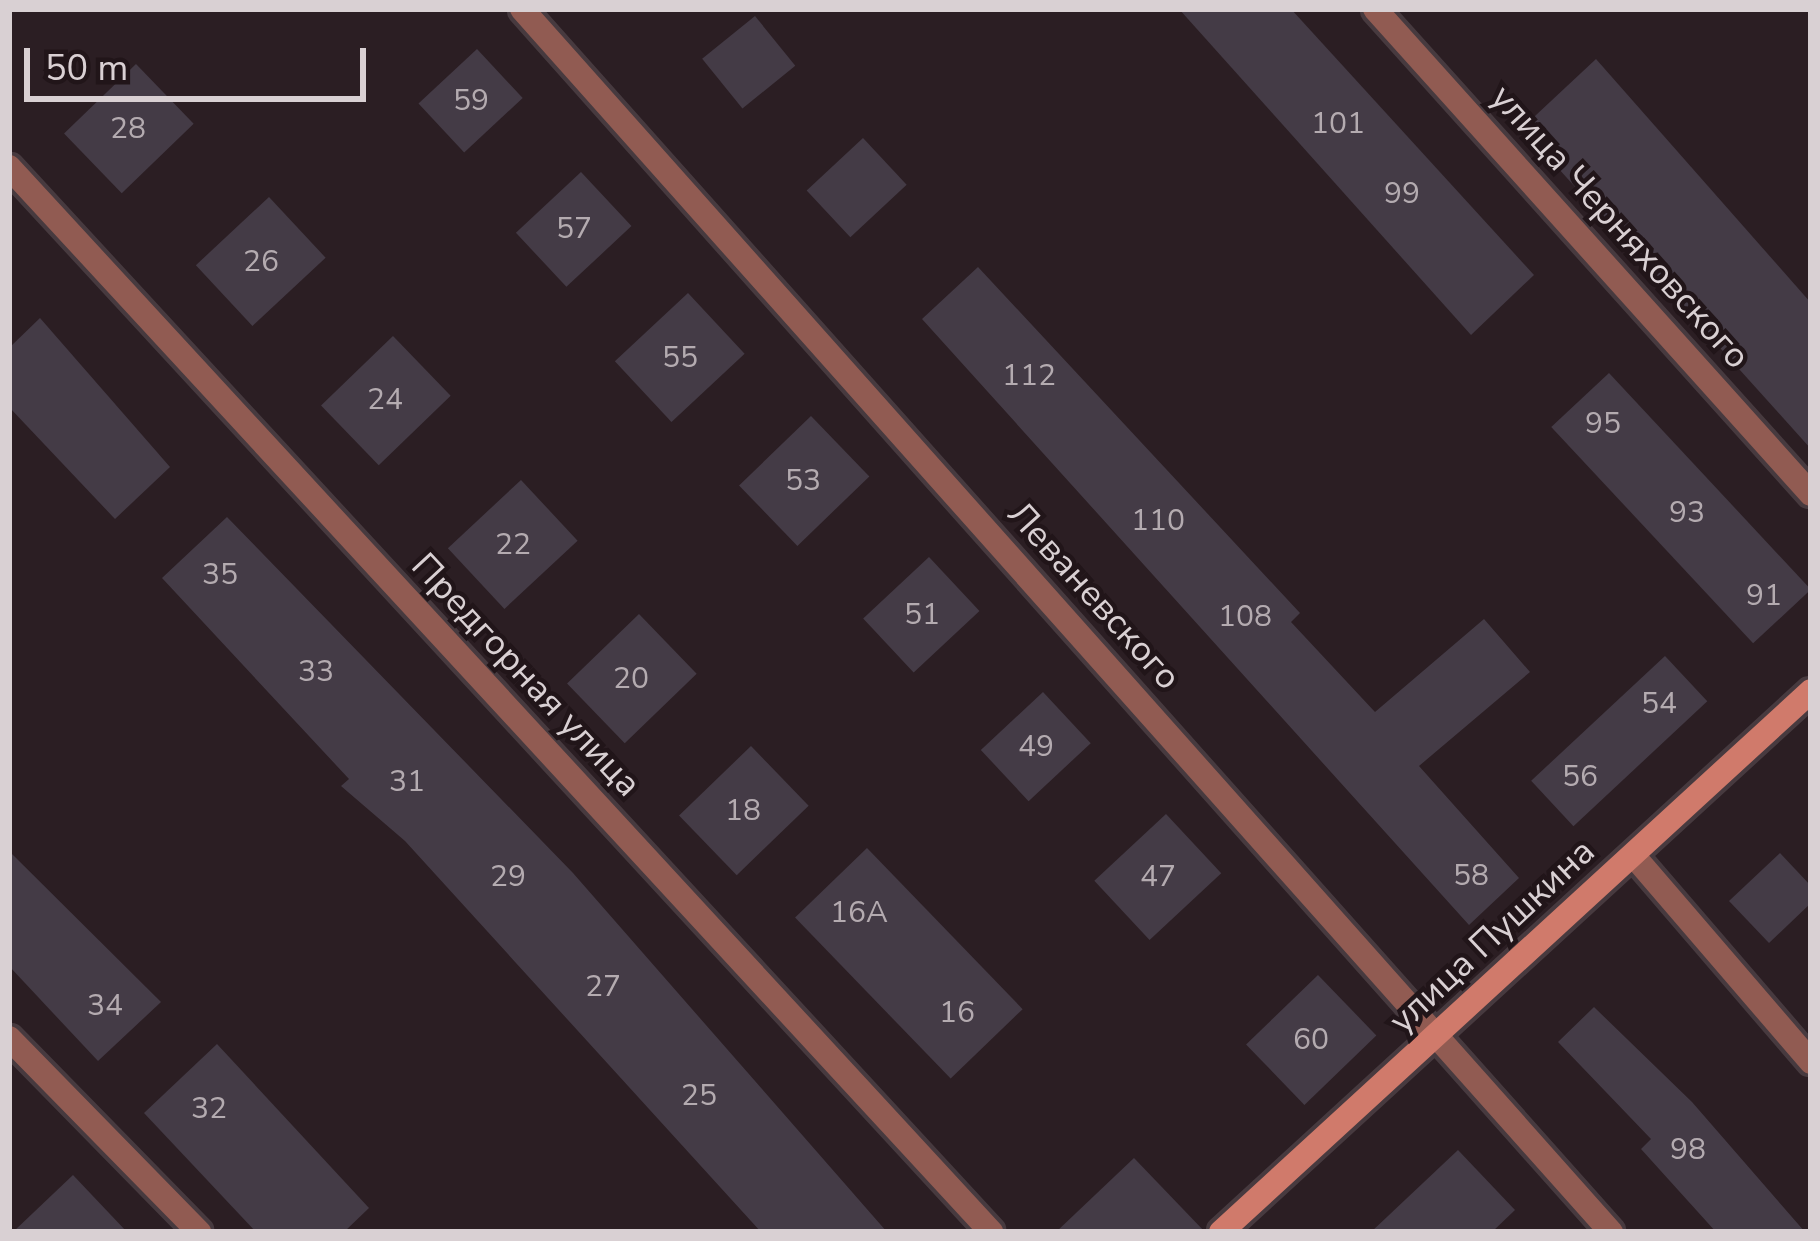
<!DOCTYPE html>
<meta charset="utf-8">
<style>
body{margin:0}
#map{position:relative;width:1820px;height:1241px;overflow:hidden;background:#2b1e23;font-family:"Nunito Sans",sans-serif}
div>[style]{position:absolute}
.building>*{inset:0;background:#443b46;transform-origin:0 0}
.roads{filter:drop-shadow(3px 0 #473a3f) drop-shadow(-3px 0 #473a3f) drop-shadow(0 3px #473a3f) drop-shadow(0 -3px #473a3f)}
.street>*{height:24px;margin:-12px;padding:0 12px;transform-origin:12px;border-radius:12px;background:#915b52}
.secondary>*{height:24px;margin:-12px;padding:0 12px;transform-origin:12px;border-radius:12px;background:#d07a6b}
span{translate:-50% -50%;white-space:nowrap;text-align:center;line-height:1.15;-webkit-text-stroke:9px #211519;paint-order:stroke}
.number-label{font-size:30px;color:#b4abb0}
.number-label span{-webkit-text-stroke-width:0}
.street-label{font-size:36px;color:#d9d0d3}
.frame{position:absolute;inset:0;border:12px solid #d9d0d3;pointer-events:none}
.scale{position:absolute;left:24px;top:48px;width:342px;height:54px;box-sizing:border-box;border:6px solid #d9d0d3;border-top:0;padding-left:15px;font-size:36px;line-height:42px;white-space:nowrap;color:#d9d0d3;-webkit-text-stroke:9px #211519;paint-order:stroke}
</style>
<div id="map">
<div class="building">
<div style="clip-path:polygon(1179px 9px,1291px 9px,1534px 275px,1471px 335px)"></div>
<div style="left:755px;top:16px;width:64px;height:68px;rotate:51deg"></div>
<div style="left:477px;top:49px;width:67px;height:80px;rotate:47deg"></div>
<div style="clip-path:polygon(1596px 59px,1811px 303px,1811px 449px,1522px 128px)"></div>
<div style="left:136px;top:64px;width:83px;height:100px;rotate:46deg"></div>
<div style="left:863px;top:138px;width:64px;height:77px;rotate:47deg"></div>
<div style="left:581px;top:172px;width:74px;height:89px;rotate:47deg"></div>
<div style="left:269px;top:197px;width:83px;height:100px;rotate:47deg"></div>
<div style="clip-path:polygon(978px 267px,1300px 613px,1291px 622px,1375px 712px,1484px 619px,1530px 672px,1419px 766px,1519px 878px,1469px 925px,922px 319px)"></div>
<div style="left:688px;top:293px;width:83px;height:100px;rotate:47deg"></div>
<div style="clip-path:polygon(40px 318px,170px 467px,115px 519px,9px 407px,9px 348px)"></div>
<div style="left:393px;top:336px;width:83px;height:100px;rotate:46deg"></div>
<div style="left:1609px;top:373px;width:296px;height:79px;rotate:47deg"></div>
<div style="left:811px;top:416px;width:84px;height:100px;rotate:46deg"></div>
<div style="left:521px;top:480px;width:83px;height:100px;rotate:47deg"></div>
<div style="clip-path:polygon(227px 517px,573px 873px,887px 1232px,761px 1232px,405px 841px,341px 786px,349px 779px,162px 578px)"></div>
<div style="left:929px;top:557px;width:74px;height:90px;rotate:47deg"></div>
<div style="left:639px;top:614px;width:83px;height:100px;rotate:46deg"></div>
<div style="left:1665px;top:656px;width:62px;height:183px;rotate:47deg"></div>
<div style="left:1043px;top:692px;width:70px;height:85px;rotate:47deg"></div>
<div style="left:751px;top:746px;width:83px;height:100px;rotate:46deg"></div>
<div style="left:1166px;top:814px;width:81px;height:98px;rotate:47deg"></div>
<div style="left:867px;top:848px;width:224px;height:100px;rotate:46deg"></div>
<div style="clip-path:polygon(9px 851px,161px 1002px,98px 1061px,9px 966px)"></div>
<div style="clip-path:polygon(1780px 853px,1811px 886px,1811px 903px,1769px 943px,1729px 901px)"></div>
<div style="left:1318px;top:975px;width:84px;height:100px;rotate:46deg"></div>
<div style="clip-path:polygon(1594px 1007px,1692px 1102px,1805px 1232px,1716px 1232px,1641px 1149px,1651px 1139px,1558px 1042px)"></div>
<div style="clip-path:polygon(217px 1044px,369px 1208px,344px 1232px,256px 1232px,144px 1113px)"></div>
<div style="clip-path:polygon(1458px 1150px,1515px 1210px,1492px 1232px,1371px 1232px)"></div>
<div style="clip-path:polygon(1134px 1158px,1205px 1232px,1056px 1232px)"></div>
<div style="clip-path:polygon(73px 1175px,127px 1232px,13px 1232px)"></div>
</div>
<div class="roads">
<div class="street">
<div style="left:522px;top:9px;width:1638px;rotate:48.32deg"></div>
<div style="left:1375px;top:9px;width:652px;rotate:48.05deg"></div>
<div style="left:9px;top:167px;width:1449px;rotate:47.32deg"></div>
<div style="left:1633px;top:855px;width:273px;rotate:49.3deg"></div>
<div style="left:9px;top:1038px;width:272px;rotate:45.6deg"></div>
</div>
<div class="secondary">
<div style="left:1221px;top:1232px;width:800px;rotate:-42.52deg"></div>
</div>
</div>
<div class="number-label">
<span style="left:471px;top:101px">59</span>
<span style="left:1338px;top:124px">101</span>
<span style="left:128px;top:129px">28</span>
<span style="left:1402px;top:194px">99</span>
<span style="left:574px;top:229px">57</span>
<span style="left:261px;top:262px">26</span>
<span style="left:680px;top:358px">55</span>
<span style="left:1029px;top:376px">112</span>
<span style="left:385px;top:400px">24</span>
<span style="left:1603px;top:424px">95</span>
<span style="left:803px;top:481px">53</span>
<span style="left:1687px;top:513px">93</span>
<span style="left:1158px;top:521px">110</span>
<span style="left:513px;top:545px">22</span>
<span style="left:220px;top:575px">35</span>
<span style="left:1764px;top:596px">91</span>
<span style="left:922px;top:615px">51</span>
<span style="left:1245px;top:617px">108</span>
<span style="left:316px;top:672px">33</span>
<span style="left:631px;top:679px">20</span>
<span style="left:1659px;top:704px">54</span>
<span style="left:1036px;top:747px">49</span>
<span style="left:1580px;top:777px">56</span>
<span style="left:407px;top:782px">31</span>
<span style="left:743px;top:811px">18</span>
<span style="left:1471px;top:876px">58</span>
<span style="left:508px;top:877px">29</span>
<span style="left:1158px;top:877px">47</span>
<span style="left:859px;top:913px">16А</span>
<span style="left:603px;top:987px">27</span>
<span style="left:105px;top:1006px">34</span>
<span style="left:957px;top:1013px">16</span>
<span style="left:1311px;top:1040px">60</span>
<span style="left:699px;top:1096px">25</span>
<span style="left:209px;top:1109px">32</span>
<span style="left:1688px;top:1150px">98</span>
</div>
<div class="street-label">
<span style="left:1620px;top:227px;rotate:48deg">улица Черняховского</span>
<span style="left:1094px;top:596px;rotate:48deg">Леваневского</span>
<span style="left:526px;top:675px;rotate:47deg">Предгорная улица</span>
<span style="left:1492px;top:936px;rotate:-43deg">улица Пушкина</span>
</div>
<div class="frame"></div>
<div class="scale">50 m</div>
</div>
